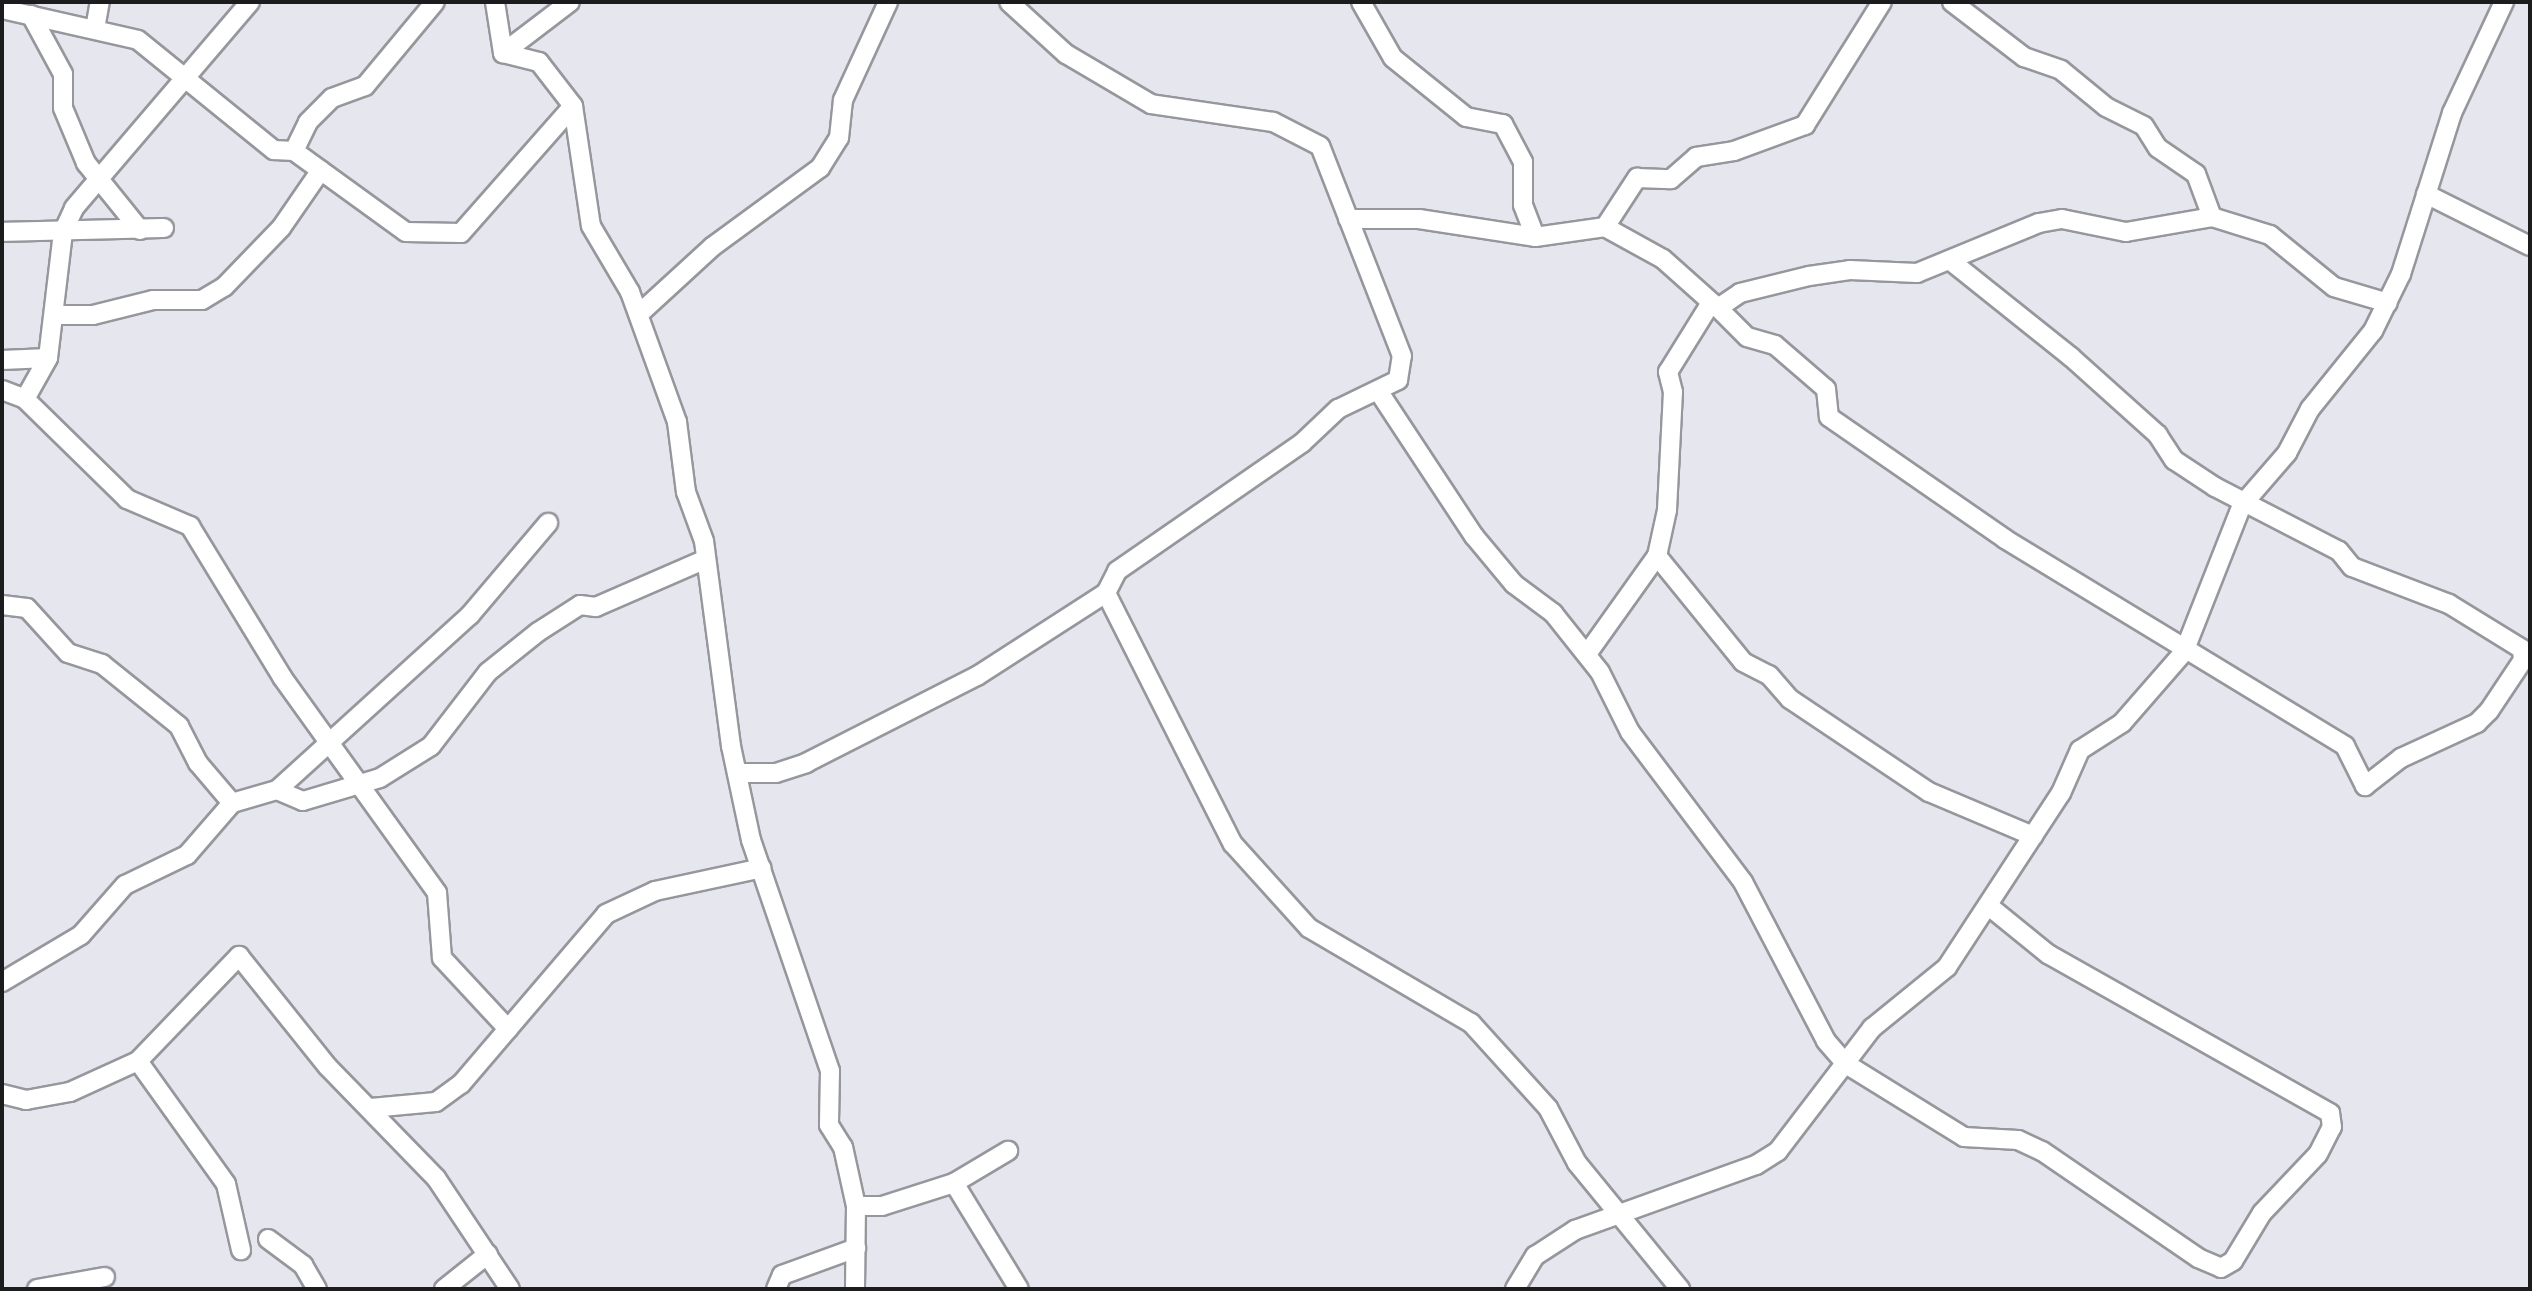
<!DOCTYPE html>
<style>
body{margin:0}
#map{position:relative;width:2532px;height:1291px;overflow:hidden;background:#e6e7ee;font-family:Arial,sans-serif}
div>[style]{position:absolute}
.roads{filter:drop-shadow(2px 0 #96979d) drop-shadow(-2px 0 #96979d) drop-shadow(0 2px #96979d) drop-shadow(0 -2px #96979d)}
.street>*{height:18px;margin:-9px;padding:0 9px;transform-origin:9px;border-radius:9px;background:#fff}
span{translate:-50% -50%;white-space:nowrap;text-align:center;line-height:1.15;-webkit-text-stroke:7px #e6e7ee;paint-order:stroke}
.frame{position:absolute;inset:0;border:4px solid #1c1c1f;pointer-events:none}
</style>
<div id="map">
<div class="roads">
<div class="street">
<div style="left:495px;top:2px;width:52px;rotate:81.1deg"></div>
<div style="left:503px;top:53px;width:37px;rotate:14deg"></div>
<div style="left:539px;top:62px;width:56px;rotate:52.3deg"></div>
<div style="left:573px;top:106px;width:121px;rotate:81.5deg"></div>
<div style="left:591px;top:226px;width:77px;rotate:59.4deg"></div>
<div style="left:630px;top:292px;width:138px;rotate:70.1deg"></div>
<div style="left:677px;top:422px;width:71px;rotate:82.7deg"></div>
<div style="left:686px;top:492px;width:52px;rotate:69.8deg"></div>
<div style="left:704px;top:541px;width:207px;rotate:82.5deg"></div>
<div style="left:731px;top:746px;width:96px;rotate:78deg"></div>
<div style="left:751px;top:840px;width:244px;rotate:71.1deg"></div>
<div style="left:830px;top:1071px;width:54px;rotate:91.1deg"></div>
<div style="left:829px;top:1125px;width:26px;rotate:58deg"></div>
<div style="left:843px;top:1147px;width:60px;rotate:77.6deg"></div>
<div style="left:856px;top:1206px;width:83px;rotate:90.7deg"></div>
<div style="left:1361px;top:2px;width:64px;rotate:60.3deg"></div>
<div style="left:1393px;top:58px;width:94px;rotate:38.9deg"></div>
<div style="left:1466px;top:117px;width:38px;rotate:11deg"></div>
<div style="left:1503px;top:124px;width:43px;rotate:62.2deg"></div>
<div style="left:1523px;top:162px;width:43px;rotate:90deg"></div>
<div style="left:1523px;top:205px;width:34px;rotate:69deg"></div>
<div style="left:1952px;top:2px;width:91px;rotate:37.4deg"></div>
<div style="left:2024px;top:57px;width:39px;rotate:19deg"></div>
<div style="left:2061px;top:70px;width:58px;rotate:39.4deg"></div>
<div style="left:2106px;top:107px;width:42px;rotate:26.6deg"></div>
<div style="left:2144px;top:126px;width:26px;rotate:58deg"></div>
<div style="left:2158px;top:148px;width:46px;rotate:34.4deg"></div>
<div style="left:2196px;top:174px;width:46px;rotate:69.6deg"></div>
<div style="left:2px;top:9px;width:139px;rotate:12.8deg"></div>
<div style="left:138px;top:40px;width:175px;rotate:39deg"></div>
<div style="left:274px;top:150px;width:20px;rotate:3deg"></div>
<div style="left:294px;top:151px;width:138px;rotate:35.9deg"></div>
<div style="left:406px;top:232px;width:55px;rotate:1deg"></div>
<div style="left:461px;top:233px;width:169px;rotate:-48.6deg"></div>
<div style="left:31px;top:15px;width:67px;rotate:61.5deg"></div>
<div style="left:63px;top:74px;width:34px;rotate:90deg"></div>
<div style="left:63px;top:108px;width:60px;rotate:67.3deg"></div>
<div style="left:86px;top:163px;width:86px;rotate:51.1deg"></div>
<div style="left:95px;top:29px;width:27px;rotate:-80deg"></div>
<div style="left:503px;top:53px;width:84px;rotate:-37.3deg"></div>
<div style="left:294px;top:151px;width:32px;rotate:-64deg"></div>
<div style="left:308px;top:122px;width:34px;rotate:-45deg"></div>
<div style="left:332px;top:98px;width:35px;rotate:-20deg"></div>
<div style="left:365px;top:86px;width:109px;rotate:-50.2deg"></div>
<div style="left:2426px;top:194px;width:116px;rotate:26.6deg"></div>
<div style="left:1348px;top:219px;width:71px"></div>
<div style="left:1419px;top:219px;width:117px;rotate:8.8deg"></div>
<div style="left:1535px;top:237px;width:71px;rotate:-8.1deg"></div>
<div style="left:1605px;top:227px;width:66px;rotate:28.9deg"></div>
<div style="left:1663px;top:259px;width:74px;rotate:41.7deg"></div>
<div style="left:1718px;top:308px;width:27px;rotate:-34deg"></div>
<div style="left:1740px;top:293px;width:71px;rotate:-13.8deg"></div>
<div style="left:1809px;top:276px;width:41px;rotate:-8.3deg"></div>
<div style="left:1850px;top:270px;width:67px;rotate:2.6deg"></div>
<div style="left:1917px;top:273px;width:132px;rotate:-22.3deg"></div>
<div style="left:2039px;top:223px;width:23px;rotate:-10deg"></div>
<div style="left:2062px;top:219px;width:65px;rotate:11.5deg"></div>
<div style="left:2126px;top:232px;width:87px;rotate:-9.9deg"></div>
<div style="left:2212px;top:217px;width:61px;rotate:17.2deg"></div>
<div style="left:2270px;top:235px;width:82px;rotate:39.1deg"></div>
<div style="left:2334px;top:287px;width:56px;rotate:16.5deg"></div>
<div style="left:1605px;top:227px;width:59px;rotate:-56.9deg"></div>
<div style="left:1637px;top:178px;width:34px;rotate:2deg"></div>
<div style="left:1671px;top:179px;width:33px;rotate:-41deg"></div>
<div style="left:1696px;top:157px;width:38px;rotate:-9deg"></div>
<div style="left:1734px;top:151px;width:76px;rotate:-20.1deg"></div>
<div style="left:1805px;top:125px;width:145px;rotate:-58deg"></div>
<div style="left:2px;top:232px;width:162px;rotate:-1.4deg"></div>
<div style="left:1718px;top:308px;width:41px;rotate:45deg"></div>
<div style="left:1747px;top:337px;width:29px;rotate:16deg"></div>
<div style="left:1775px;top:345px;width:67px;rotate:40.8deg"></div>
<div style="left:1826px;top:389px;width:28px;rotate:84deg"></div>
<div style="left:1829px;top:417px;width:214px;rotate:34.7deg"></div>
<div style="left:2005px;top:539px;width:398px;rotate:31.3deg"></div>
<div style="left:2345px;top:746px;width:45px;rotate:63.4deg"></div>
<div style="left:2365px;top:786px;width:46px;rotate:-37.9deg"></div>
<div style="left:2401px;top:758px;width:84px;rotate:-24.7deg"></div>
<div style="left:2477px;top:723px;width:17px;rotate:-45deg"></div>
<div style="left:2489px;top:711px;width:61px;rotate:-56.3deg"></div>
<div style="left:2523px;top:660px;width:11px;rotate:-95deg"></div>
<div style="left:2522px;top:649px;width:86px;rotate:-148.3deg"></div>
<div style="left:2449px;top:604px;width:104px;rotate:-159.1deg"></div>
<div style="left:2352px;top:567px;width:21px;rotate:-129deg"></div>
<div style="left:2339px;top:551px;width:140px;rotate:-152.7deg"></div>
<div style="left:2215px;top:487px;width:49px;rotate:-146.6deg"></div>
<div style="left:2174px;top:460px;width:30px;rotate:-123deg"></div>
<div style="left:2158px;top:435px;width:117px;rotate:-138.1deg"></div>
<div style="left:2071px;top:357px;width:152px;rotate:-141.4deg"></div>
<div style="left:639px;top:314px;width:99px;rotate:-42.5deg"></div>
<div style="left:712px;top:247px;width:134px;rotate:-36.2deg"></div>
<div style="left:820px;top:168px;width:36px;rotate:-58deg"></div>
<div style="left:839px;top:138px;width:38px;rotate:-84deg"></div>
<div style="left:843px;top:100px;width:108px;rotate:-65.3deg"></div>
<div style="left:57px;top:315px;width:36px"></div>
<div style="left:93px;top:315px;width:62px;rotate:-14deg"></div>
<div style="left:153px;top:300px;width:49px"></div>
<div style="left:202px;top:300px;width:26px;rotate:-31deg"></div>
<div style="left:224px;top:287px;width:82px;rotate:-46deg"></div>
<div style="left:281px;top:228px;width:70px;rotate:-55.4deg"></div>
<div style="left:2px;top:360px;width:46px;rotate:-2.5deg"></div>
<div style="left:2px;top:390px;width:25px;rotate:21deg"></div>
<div style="left:25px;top:399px;width:143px;rotate:44.4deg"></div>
<div style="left:127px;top:499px;width:69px;rotate:23.2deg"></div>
<div style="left:190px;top:526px;width:177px;rotate:58.6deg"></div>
<div style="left:282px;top:677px;width:266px;rotate:54.3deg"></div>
<div style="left:437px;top:893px;width:65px;rotate:85.6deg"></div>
<div style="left:442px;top:958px;width:97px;rotate:47.1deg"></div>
<div style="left:1379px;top:392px;width:173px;rotate:56.6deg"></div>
<div style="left:1474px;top:536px;width:62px;rotate:50.2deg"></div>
<div style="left:1514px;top:584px;width:49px;rotate:36.6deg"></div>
<div style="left:1553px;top:613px;width:75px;rotate:51.5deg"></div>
<div style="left:1600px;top:672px;width:67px;rotate:63.4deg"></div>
<div style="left:1630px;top:732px;width:188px;rotate:53deg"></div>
<div style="left:1743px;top:882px;width:179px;rotate:62.4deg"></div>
<div style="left:1826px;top:1041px;width:30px;rotate:49deg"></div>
<div style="left:1846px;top:1064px;width:139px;rotate:31.7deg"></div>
<div style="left:1964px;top:1137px;width:54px;rotate:3.2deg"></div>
<div style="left:2018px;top:1140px;width:26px;rotate:25deg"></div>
<div style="left:2042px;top:1151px;width:189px;rotate:34.4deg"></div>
<div style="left:2198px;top:1258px;width:25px;rotate:23deg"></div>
<div style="left:2221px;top:1268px;width:14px;rotate:-30deg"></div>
<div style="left:2233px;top:1261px;width:56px;rotate:-58.9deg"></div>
<div style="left:2262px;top:1213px;width:81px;rotate:-46.5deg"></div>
<div style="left:2318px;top:1154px;width:30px;rotate:-63deg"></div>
<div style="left:2332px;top:1127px;width:14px;rotate:-98deg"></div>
<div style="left:2330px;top:1113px;width:324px;rotate:-150.6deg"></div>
<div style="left:2048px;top:954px;width:76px;rotate:-140.9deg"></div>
<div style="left:25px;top:399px;width:47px;rotate:-60.7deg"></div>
<div style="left:48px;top:358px;width:127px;rotate:-83.2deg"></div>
<div style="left:63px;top:232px;width:26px;rotate:-65deg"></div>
<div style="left:74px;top:208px;width:271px;rotate:-49.5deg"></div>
<div style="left:1657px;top:556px;width:136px;rotate:50.9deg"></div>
<div style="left:1743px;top:662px;width:29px;rotate:27deg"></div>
<div style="left:1769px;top:675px;width:32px;rotate:49deg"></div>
<div style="left:1790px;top:699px;width:167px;rotate:33.8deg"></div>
<div style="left:1929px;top:792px;width:113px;rotate:22.9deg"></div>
<div style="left:1106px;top:593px;width:281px;rotate:63.2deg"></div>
<div style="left:1233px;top:844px;width:113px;rotate:47.9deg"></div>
<div style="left:1309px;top:928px;width:188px;rotate:30.4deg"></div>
<div style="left:1471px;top:1023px;width:115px;rotate:47.8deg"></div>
<div style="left:1548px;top:1108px;width:62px;rotate:62.2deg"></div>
<div style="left:1577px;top:1163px;width:163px;rotate:50.7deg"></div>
<div style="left:2px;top:605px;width:25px;rotate:7deg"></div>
<div style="left:27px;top:608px;width:61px;rotate:47.7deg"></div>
<div style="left:68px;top:653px;width:36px;rotate:18deg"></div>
<div style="left:102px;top:664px;width:99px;rotate:38.8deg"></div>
<div style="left:179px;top:726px;width:42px;rotate:62.8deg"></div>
<div style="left:198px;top:763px;width:52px;rotate:49.6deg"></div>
<div style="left:1587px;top:654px;width:120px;rotate:-54.5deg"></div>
<div style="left:1657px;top:556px;width:47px;rotate:-77.7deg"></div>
<div style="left:1667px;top:510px;width:118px;rotate:-87.1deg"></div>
<div style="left:1673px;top:392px;width:21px;rotate:-104deg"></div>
<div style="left:1668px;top:372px;width:78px;rotate:-58.2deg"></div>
<div style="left:739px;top:773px;width:37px"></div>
<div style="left:776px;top:773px;width:32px;rotate:-18deg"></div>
<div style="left:806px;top:763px;width:192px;rotate:-27deg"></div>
<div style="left:977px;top:676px;width:153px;rotate:-32.8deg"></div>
<div style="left:1106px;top:593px;width:25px;rotate:-63deg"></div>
<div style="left:1117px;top:571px;width:225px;rotate:-34.7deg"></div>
<div style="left:1302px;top:443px;width:50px;rotate:-43.4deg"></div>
<div style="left:1338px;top:409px;width:67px;rotate:-25.8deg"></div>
<div style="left:1398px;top:380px;width:24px;rotate:-81deg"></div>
<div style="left:1402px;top:356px;width:225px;rotate:-111.3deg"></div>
<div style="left:1320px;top:146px;width:53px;rotate:-152.9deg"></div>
<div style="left:1273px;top:122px;width:123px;rotate:-171.6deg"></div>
<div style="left:1151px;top:104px;width:99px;rotate:-149.5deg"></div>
<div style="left:1066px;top:54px;width:77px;rotate:-137.6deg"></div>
<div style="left:277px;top:790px;width:28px;rotate:23deg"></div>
<div style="left:303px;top:801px;width:80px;rotate:-16.6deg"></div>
<div style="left:380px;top:778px;width:60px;rotate:-32.1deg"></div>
<div style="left:431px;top:746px;width:93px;rotate:-52.4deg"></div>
<div style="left:488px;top:672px;width:64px;rotate:-38.7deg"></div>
<div style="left:538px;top:632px;width:50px;rotate:-32.7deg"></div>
<div style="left:580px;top:605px;width:16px;rotate:7deg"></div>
<div style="left:596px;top:607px;width:118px;rotate:-23.5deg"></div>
<div style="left:2px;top:982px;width:92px;rotate:-30.7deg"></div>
<div style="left:81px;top:935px;width:67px;rotate:-48.7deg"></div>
<div style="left:125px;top:885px;width:69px;rotate:-25.8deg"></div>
<div style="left:187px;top:855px;width:69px;rotate:-49.1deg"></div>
<div style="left:232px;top:803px;width:47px;rotate:-16.1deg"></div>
<div style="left:277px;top:790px;width:261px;rotate:-42.2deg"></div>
<div style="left:470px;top:615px;width:121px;rotate:-49.7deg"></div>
<div style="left:138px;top:1061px;width:151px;rotate:54.4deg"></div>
<div style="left:226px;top:1184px;width:68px;rotate:77.2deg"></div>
<div style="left:2px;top:1094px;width:25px;rotate:14deg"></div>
<div style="left:26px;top:1100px;width:45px;rotate:-10.3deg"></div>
<div style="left:70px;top:1092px;width:75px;rotate:-24.5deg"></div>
<div style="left:138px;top:1061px;width:146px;rotate:-46.1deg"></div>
<div style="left:239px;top:956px;width:142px;rotate:51.3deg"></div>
<div style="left:328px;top:1067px;width:155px;rotate:45.8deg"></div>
<div style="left:436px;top:1178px;width:133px;rotate:56.3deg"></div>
<div style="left:371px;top:1108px;width:65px;rotate:-5.3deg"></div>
<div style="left:436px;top:1102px;width:31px;rotate:-36deg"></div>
<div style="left:461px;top:1084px;width:223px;rotate:-49.5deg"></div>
<div style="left:606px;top:914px;width:54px;rotate:-25.1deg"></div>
<div style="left:655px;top:891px;width:109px;rotate:-12.1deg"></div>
<div style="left:954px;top:1183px;width:124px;rotate:58.5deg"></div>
<div style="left:856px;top:1206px;width:26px"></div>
<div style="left:882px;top:1206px;width:76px;rotate:-17.7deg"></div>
<div style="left:954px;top:1183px;width:63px;rotate:-30.7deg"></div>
<div style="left:268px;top:1239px;width:44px;rotate:36.6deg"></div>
<div style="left:303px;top:1265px;width:28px;rotate:60deg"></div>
<div style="left:37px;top:1289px;width:69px;rotate:-10deg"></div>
<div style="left:444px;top:1289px;width:56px;rotate:-38.5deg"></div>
<div style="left:776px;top:1289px;width:15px;rotate:-67deg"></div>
<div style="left:782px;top:1275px;width:79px;rotate:-20deg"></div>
<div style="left:1515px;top:1289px;width:39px;rotate:-59deg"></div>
<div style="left:1535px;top:1256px;width:48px;rotate:-33deg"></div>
<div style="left:1575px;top:1230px;width:192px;rotate:-19.8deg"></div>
<div style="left:1756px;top:1165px;width:26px;rotate:-32deg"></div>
<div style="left:1778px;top:1151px;width:155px;rotate:-52.6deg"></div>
<div style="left:1872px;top:1028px;width:97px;rotate:-39.1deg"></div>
<div style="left:1947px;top:967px;width:208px;rotate:-56.8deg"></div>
<div style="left:2061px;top:793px;width:47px;rotate:-66.2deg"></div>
<div style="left:2080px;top:750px;width:50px;rotate:-32.7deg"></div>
<div style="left:2122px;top:723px;width:94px;rotate:-48.9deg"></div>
<div style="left:2184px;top:652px;width:158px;rotate:-68.5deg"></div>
<div style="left:2242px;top:505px;width:69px;rotate:-49.1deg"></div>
<div style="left:2287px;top:453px;width:50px;rotate:-62.4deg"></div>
<div style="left:2310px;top:409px;width:100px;rotate:-51.1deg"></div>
<div style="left:2373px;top:331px;width:64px;rotate:-63.8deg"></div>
<div style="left:2401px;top:274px;width:169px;rotate:-72.4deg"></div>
<div style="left:2452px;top:113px;width:123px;rotate:-64.9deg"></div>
</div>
</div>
<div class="frame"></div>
</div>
